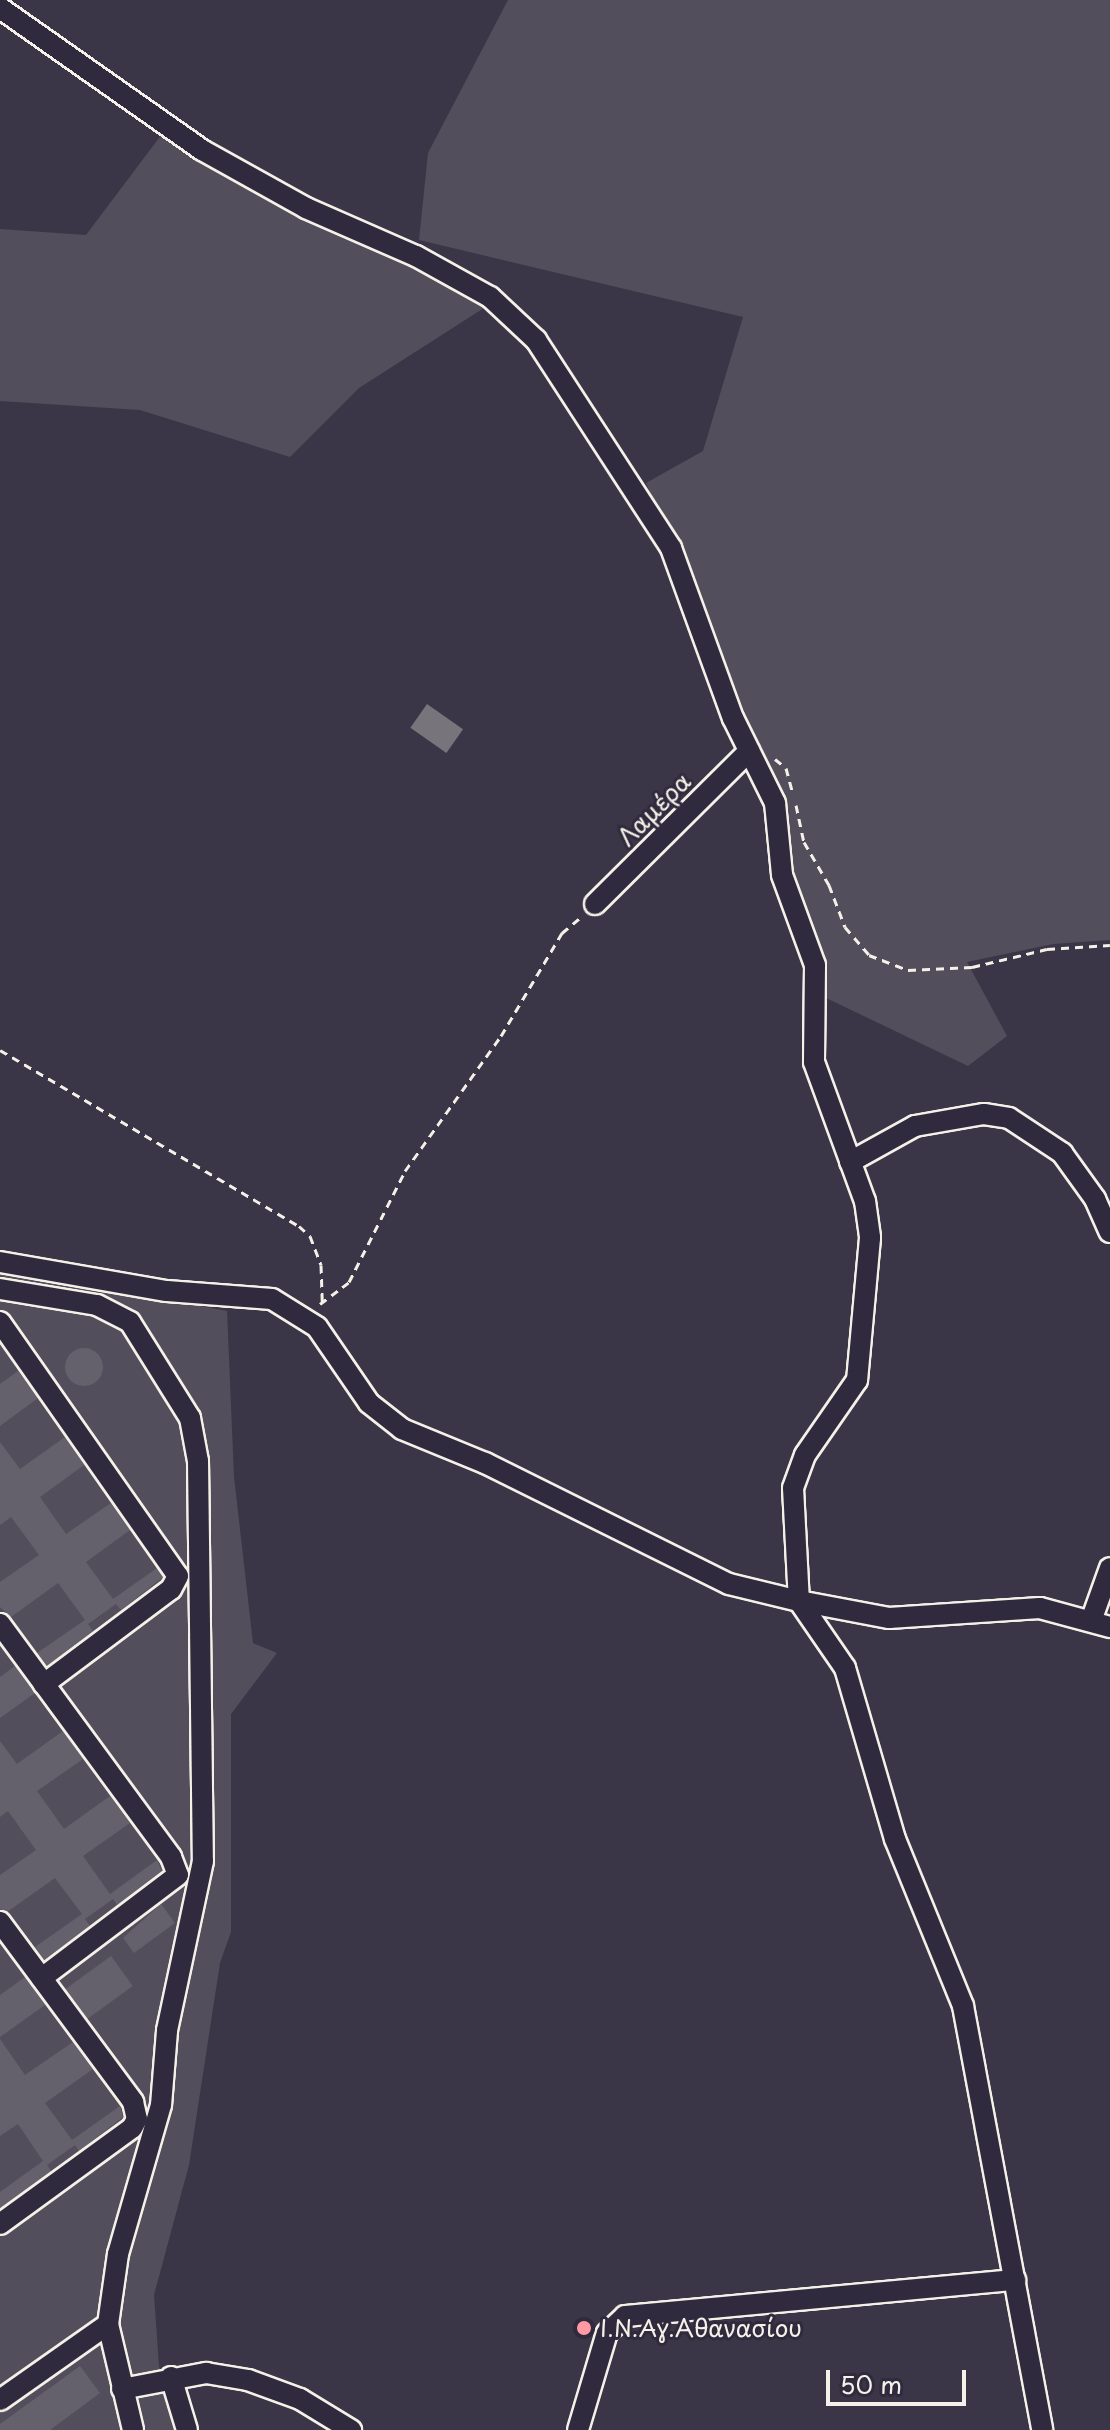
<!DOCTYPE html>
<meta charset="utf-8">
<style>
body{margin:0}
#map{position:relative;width:1110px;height:2430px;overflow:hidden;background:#3b3647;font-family:"Playpen Sans",sans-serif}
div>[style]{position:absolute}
.green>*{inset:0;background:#534e5c}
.water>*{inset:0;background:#78747b;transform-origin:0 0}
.building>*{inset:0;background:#65616c;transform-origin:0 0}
.round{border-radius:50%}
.path>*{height:3px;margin-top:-1.5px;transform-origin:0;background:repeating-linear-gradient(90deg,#f4f1e8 0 8px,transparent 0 14px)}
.roads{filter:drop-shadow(2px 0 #f4f1e8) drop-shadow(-2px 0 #f4f1e8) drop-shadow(0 2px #f4f1e8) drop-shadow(0 -2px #f4f1e8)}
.minor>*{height:20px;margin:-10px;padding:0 10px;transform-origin:10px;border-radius:10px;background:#2f2a3d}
.dots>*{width:22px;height:22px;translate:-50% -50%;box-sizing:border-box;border:4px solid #2f2a3d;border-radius:50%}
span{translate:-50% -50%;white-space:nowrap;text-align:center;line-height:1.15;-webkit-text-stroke:6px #2f2a3d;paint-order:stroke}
.street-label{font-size:24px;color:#f4f1e8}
.poi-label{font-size:24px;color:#f4f1e8}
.left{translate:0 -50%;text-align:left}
.scale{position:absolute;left:826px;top:2370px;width:140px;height:36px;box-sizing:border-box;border:4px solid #f4f1e8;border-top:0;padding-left:10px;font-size:24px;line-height:28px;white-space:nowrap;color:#f4f1e8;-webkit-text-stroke:6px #2f2a3d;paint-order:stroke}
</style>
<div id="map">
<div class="green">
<div style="clip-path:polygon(508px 0,1110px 0,1110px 940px,1053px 944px,967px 962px,1007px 1036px,968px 1066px,822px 996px,815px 937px,792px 891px,770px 780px,646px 483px,703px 451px,743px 317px,419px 240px,428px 153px)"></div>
<div style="clip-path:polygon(165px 130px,392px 254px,487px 306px,359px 388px,290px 457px,140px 410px,0 401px,0 229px,86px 235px)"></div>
<div style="clip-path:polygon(0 1267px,227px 1311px,234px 1477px,253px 1643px,277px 1653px,231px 1714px,231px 1932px,220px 1963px,189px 2165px,154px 2295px,159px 2366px,178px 2430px,0 2430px)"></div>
</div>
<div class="water">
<div style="left:427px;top:704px;width:44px;height:29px;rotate:35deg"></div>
</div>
<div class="building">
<div class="round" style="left:65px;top:1348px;width:38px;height:38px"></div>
<div style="clip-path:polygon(18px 1371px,38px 1398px,0 1426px,0 1384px)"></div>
<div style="clip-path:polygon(65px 1437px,84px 1465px,40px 1497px,66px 1534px,111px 1503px,130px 1530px,86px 1562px,113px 1599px,157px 1568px,163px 1577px,121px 1610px,116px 1604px,88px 1624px,93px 1631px,47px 1666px,37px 1653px,85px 1620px,58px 1583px,11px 1617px,0 1607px,0 1582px,39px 1555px,11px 1517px,0 1525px,0 1442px,20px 1469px)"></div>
<div style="clip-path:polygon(15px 1666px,35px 1693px,0 1718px,0 1677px)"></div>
<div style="clip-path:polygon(63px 1731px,83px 1759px,37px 1791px,64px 1829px,110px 1796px,130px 1823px,83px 1856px,110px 1894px,157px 1860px,162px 1871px,117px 1905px,113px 1899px,85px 1919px,90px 1926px,44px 1960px,35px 1947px,82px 1914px,55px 1878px,7px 1912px,0 1909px,0 1875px,36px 1850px,8px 1811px,0 1817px,0 1741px,17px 1764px)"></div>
<div style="clip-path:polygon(161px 1904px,175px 1923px,134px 1953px,123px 1938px)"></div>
<div style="left:111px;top:1956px;width:37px;height:57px;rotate:54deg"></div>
<div style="clip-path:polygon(25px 1977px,45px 2005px,0 2037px,0 1995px)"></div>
<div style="clip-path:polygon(0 2039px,25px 2075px,73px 2042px,93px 2069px,45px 2103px,72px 2140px,120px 2106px,123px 2117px,79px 2151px,75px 2145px,47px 2165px,51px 2171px,0 2208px,0 2192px,43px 2161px,18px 2124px,0 2136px)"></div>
<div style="clip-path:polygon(80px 2366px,100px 2393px,50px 2430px,0 2430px,0 2424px)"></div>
</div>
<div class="path">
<div style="left:775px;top:759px;width:14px;rotate:39deg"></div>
<div style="left:786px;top:768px;width:27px;rotate:75deg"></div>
<div style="left:796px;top:805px;width:38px;rotate:78deg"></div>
<div style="left:804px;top:842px;width:50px;rotate:59.8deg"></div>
<div style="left:829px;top:885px;width:45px;rotate:69.1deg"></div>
<div style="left:845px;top:927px;width:37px;rotate:49deg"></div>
<div style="left:869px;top:955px;width:42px;rotate:21deg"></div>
<div style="left:908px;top:970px;width:64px;rotate:-2.7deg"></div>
<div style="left:972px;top:967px;width:77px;rotate:-13.5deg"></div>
<div style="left:1047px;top:949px;width:63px;rotate:-3.6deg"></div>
<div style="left:0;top:1050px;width:347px;rotate:30.5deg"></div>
<div style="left:299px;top:1226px;width:15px;rotate:42deg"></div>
<div style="left:310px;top:1236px;width:31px;rotate:69deg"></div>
<div style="left:321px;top:1265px;width:37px;rotate:88deg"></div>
<div style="left:320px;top:1304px;width:36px;rotate:-37deg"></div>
<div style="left:349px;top:1282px;width:124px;rotate:-63.2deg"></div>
<div style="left:405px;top:1171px;width:166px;rotate:-54.6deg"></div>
<div style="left:501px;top:1036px;width:120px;rotate:-59.4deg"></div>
<div style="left:562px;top:933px;width:25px;rotate:-40deg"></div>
</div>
<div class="roads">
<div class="minor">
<div style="left:0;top:8px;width:247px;rotate:35.1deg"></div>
<div style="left:202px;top:150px;width:119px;rotate:29.1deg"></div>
<div style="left:306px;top:208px;width:120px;rotate:23.6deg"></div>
<div style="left:416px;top:256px;width:85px;rotate:29deg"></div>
<div style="left:490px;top:297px;width:63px;rotate:43.1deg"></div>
<div style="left:536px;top:340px;width:248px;rotate:57deg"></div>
<div style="left:671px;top:548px;width:181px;rotate:70deg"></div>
<div style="left:733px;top:718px;width:95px;rotate:63.7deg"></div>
<div style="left:775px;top:803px;width:72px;rotate:84.4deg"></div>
<div style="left:782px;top:875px;width:96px;rotate:69.9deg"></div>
<div style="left:815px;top:965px;width:97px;rotate:90.6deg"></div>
<div style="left:814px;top:1062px;width:148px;rotate:69.9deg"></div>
<div style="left:865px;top:1201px;width:37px;rotate:82deg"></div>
<div style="left:870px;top:1238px;width:143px;rotate:95.2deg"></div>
<div style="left:857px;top:1380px;width:91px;rotate:124.7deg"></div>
<div style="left:805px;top:1455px;width:35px;rotate:110deg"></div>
<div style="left:793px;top:1488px;width:113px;rotate:87deg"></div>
<div style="left:799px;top:1601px;width:92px;rotate:10.7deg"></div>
<div style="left:889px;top:1618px;width:151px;rotate:-3.8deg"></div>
<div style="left:1040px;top:1608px;width:73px;rotate:15.2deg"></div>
<div style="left:595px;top:904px;width:217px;rotate:-44.8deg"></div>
<div style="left:850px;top:1162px;width:74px;rotate:-29deg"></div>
<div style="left:915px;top:1126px;width:70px;rotate:-9.9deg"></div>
<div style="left:984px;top:1114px;width:25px;rotate:9deg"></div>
<div style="left:1009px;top:1118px;width:64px;rotate:33.4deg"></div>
<div style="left:1062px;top:1153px;width:57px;rotate:54.3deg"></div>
<div style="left:1095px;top:1199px;width:36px;rotate:66deg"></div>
<div style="left:0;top:1262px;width:169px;rotate:9.9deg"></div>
<div style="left:167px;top:1291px;width:105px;rotate:4.4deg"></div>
<div style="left:272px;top:1299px;width:53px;rotate:31.9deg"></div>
<div style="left:317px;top:1327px;width:92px;rotate:55.6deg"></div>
<div style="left:369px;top:1403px;width:42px;rotate:38.2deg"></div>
<div style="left:402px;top:1429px;width:90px;rotate:22.3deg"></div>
<div style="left:485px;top:1463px;width:272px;rotate:26.4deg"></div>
<div style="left:729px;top:1584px;width:72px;rotate:13.7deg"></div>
<div style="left:799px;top:1601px;width:81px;rotate:55.5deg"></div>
<div style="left:845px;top:1668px;width:178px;rotate:73.7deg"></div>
<div style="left:895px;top:1839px;width:180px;rotate:67.8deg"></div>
<div style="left:963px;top:2006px;width:431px;rotate:79.4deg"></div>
<div style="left:0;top:1289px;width:98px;rotate:9.4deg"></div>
<div style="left:97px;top:1305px;width:37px;rotate:27deg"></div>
<div style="left:130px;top:1322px;width:113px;rotate:58deg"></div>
<div style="left:190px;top:1418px;width:44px;rotate:79.5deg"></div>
<div style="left:198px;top:1461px;width:400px;rotate:89.3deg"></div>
<div style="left:203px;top:1861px;width:174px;rotate:102deg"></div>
<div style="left:167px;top:2031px;width:74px;rotate:94.6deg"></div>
<div style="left:161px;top:2105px;width:155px;rotate:106.1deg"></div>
<div style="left:118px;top:2254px;width:71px;rotate:98.1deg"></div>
<div style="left:108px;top:2324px;width:109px;rotate:76.7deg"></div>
<div style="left:0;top:1322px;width:310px;rotate:55deg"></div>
<div style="left:178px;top:1576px;width:15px;rotate:118deg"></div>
<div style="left:171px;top:1589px;width:159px;rotate:143.2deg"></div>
<div style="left:1091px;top:1621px;width:56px;rotate:-70.3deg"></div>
<div style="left:0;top:1624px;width:289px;rotate:53.7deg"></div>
<div style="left:171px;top:1857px;width:19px;rotate:69deg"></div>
<div style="left:178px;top:1875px;width:171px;rotate:142.9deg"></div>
<div style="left:0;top:1922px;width:224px;rotate:53.5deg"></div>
<div style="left:133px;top:2102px;width:17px;rotate:77deg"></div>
<div style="left:137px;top:2119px;width:10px;rotate:119deg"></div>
<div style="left:132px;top:2128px;width:163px;rotate:144deg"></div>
<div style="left:171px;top:2377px;width:55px;rotate:73.2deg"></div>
<div style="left:122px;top:2389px;width:86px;rotate:-10.8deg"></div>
<div style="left:206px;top:2373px;width:43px;rotate:9.5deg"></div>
<div style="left:248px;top:2380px;width:55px;rotate:20.1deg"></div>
<div style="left:300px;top:2399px;width:60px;rotate:31.3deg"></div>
<div style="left:0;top:2400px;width:132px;rotate:-35.1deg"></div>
<div style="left:578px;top:2430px;width:101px;rotate:-73.4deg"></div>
<div style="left:607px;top:2333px;width:25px;rotate:-43deg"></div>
<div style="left:625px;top:2316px;width:392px;rotate:-5.3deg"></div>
</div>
</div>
<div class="dots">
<div style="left:584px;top:2328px;background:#ff9aa2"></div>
</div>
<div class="street-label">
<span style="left:654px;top:809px;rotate:-45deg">Λαμέρα</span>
</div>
<div class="poi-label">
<span class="left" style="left:600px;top:2328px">Ι.Ν.Αγ.Αθανασίου</span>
</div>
<div class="scale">50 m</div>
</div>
